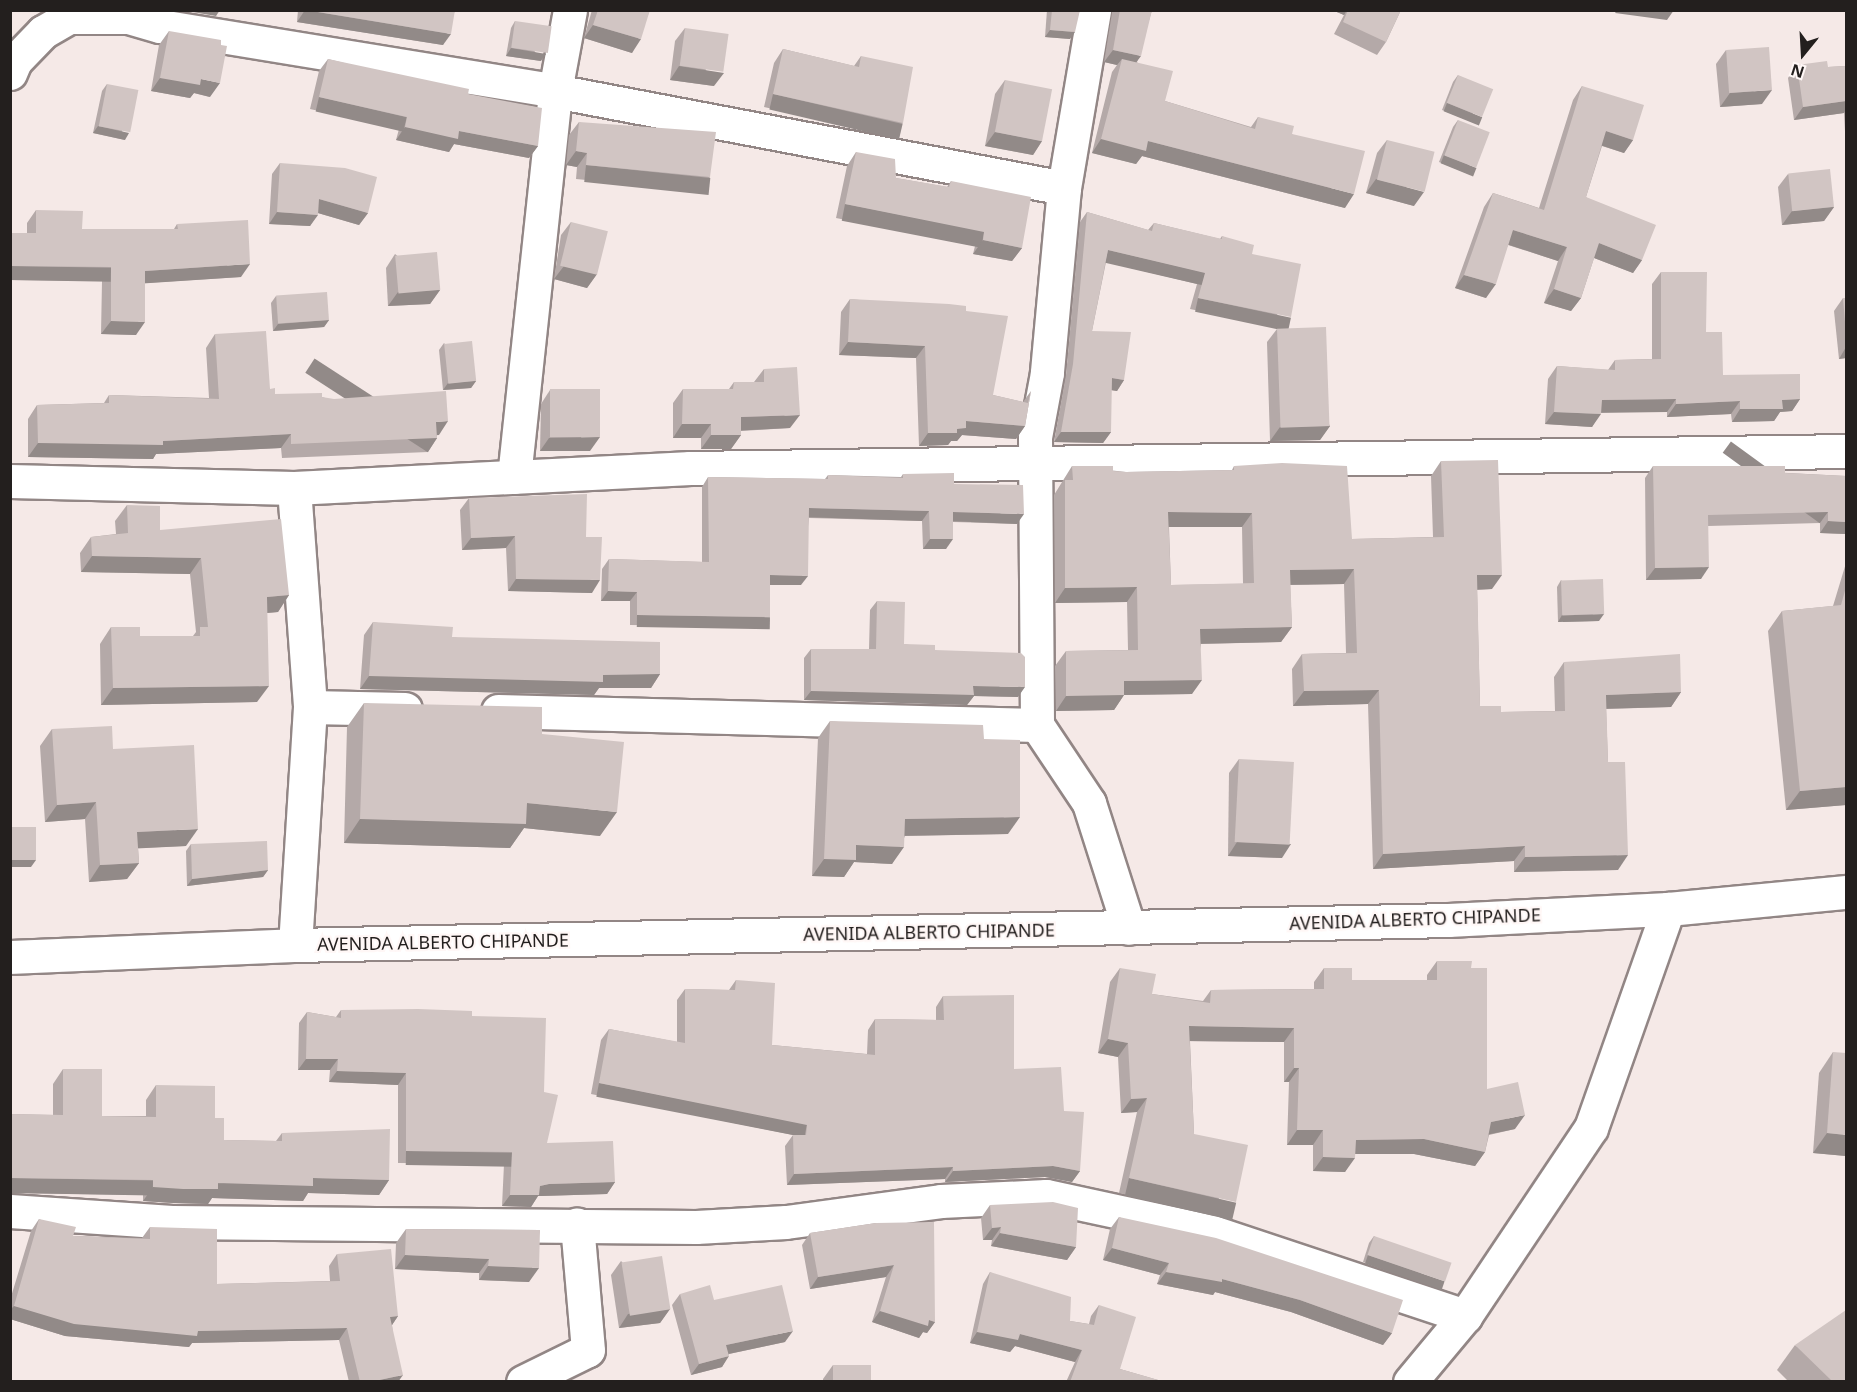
<!DOCTYPE html>
<style>
body{margin:0}
#map{position:relative;width:1857px;height:1392px;overflow:hidden;background:#f5e9e7;font-family:"Noto Sans",sans-serif}
div>[style]{position:absolute}
.roads{filter:drop-shadow(2px 0 #928685) drop-shadow(-2px 0 #928685) drop-shadow(0 2px #928685) drop-shadow(0 -2px #928685)}
.street>*{height:33px;margin:-16.5px;padding:0 16.5px;transform-origin:16.5px;border-radius:16.5px;background:#fff}
.secondary>*{height:33px;margin:-16.5px;padding:0 16.5px;transform-origin:16.5px;border-radius:16.5px;background:#fff}
.wall>*{inset:0;background:#b4a9a8}
.shaded-wall>*{inset:0;background:#928a88;transform-origin:0 0}
.building>*{inset:0;background:#d1c5c3;transform-origin:0 0}
span{translate:-50% -50%;white-space:nowrap;text-align:center;line-height:1.15;-webkit-text-stroke:4.5px #fff7f6;paint-order:stroke}
.street-label{font-size:18px;color:#231f1e}
.frame{position:absolute;inset:0;border:12px solid #231f1e;pointer-events:none}
.north{position:absolute;left:1773px;top:24px;width:60px;height:60px;-webkit-text-stroke:4px #fff7f6;paint-order:stroke;rotate:198deg;font-size:16px;font-weight:700;line-height:24px;text-align:center;color:#231f1e}
.north::after{content:'';display:block;margin:auto;width:21px;height:27px;background:#231f1e;clip-path:polygon(50% 0,100% 100%,50% 72%,0 100%)}
</style>
<div id="map">
<div class="roads">
<div class="street">
<div style="left:127px;top:10px;width:7px;rotate:82deg"></div>
<div style="left:128px;top:17px;width:33px;rotate:16deg"></div>
<div style="left:160px;top:26px;width:400px;rotate:9.3deg"></div>
<div style="left:555px;top:91px;width:518px;rotate:10.79deg"></div>
<div style="left:1064px;top:188px;width:186px;rotate:95.3deg"></div>
<div style="left:1047px;top:373px;width:65px;rotate:100.6deg"></div>
<div style="left:1035px;top:437px;width:288px;rotate:89.6deg"></div>
<div style="left:10px;top:73px;width:13px;rotate:-67deg"></div>
<div style="left:15px;top:61px;width:40px;rotate:-46deg"></div>
<div style="left:43px;top:32px;width:30px;rotate:-30deg"></div>
<div style="left:69px;top:17px;width:59px"></div>
<div style="left:1064px;top:188px;width:181px;rotate:-80.4deg"></div>
<div style="left:514px;top:477px;width:388px;rotate:-83.9deg"></div>
<div style="left:555px;top:91px;width:82px;rotate:-79.5deg"></div>
<div style="left:10px;top:481px;width:284px;rotate:1.4deg"></div>
<div style="left:294px;top:488px;width:397px;rotate:-2.9deg"></div>
<div style="left:690px;top:468px;width:1156px;rotate:-0.84deg"></div>
<div style="left:294px;top:488px;width:220px;rotate:85.8deg"></div>
<div style="left:310px;top:707px;width:238px;rotate:93.6deg"></div>
<div style="left:310px;top:707px;width:95px;rotate:1.2deg"></div>
<div style="left:498px;top:711px;width:539px;rotate:1.49deg"></div>
<div style="left:1037px;top:725px;width:94px;rotate:56.3deg"></div>
<div style="left:1089px;top:803px;width:131px;rotate:72.3deg"></div>
<div style="left:10px;top:1211px;width:162px;rotate:3.9deg"></div>
<div style="left:172px;top:1222px;width:524px;rotate:0.55deg"></div>
<div style="left:696px;top:1227px;width:90px;rotate:-3.2deg"></div>
<div style="left:786px;top:1222px;width:156px;rotate:-7.7deg"></div>
<div style="left:941px;top:1201px;width:105px;rotate:-2.7deg"></div>
<div style="left:1046px;top:1196px;width:170px;rotate:12.2deg"></div>
<div style="left:1212px;top:1232px;width:267px;rotate:18.4deg"></div>
<div style="left:523px;top:1382px;width:72px;rotate:-26.2deg"></div>
<div style="left:588px;top:1350px;width:126px;rotate:-95deg"></div>
<div style="left:1410px;top:1382px;width:86px;rotate:-50.2deg"></div>
<div style="left:1465px;top:1316px;width:226px;rotate:-56.2deg"></div>
<div style="left:1591px;top:1128px;width:232px;rotate:-70.6deg"></div>
</div>
<div class="secondary">
<div style="left:10px;top:957px;width:285px;rotate:-2.4deg"></div>
<div style="left:295px;top:945px;width:1153px;rotate:-1.24deg"></div>
<div style="left:1448px;top:920px;width:220px;rotate:-2.9deg"></div>
<div style="left:1668px;top:909px;width:179px;rotate:-5.5deg"></div>
</div>
</div>
<div class="wall">
<div style="clip-path:polygon(298px 10px,455px 10px,443px 45px,297px 22px)"></div>
<div style="clip-path:polygon(592px 10px,650px 10px,632px 53px,584px 38px)"></div>
<div style="clip-path:polygon(1047px 10px,1080px 10px,1070px 39px,1045px 37px)"></div>
<div style="clip-path:polygon(1112px 10px,1152px 10px,1137px 62px,1165px 101px,1251px 127px,1258px 117px,1292px 134px,1345px 208px,1142px 156px,1136px 164px,1092px 153px,1112px 72px,1117px 65px,1104px 62px,1112px 13px)"></div>
<div style="clip-path:polygon(1332px 10px,1401px 10px,1386px 42px,1377px 55px,1334px 34px,1344px 15px)"></div>
<div style="clip-path:polygon(515px 21px,541px 61px,506px 56px,511px 28px)"></div>
<div style="clip-path:polygon(685px 28px,714px 86px,670px 80px,675px 41px)"></div>
<div style="clip-path:polygon(169px 31px,210px 97px,194px 93px,190px 98px,151px 91px,159px 45px)"></div>
<div style="clip-path:polygon(783px 49px,854px 66px,861px 56px,903px 123px,893px 136px,764px 107px,774px 63px)"></div>
<div style="clip-path:polygon(1726px 50px,1762px 104px,1720px 107px,1716px 64px)"></div>
<div style="clip-path:polygon(328px 59px,468px 94px,538px 146px,529px 158px,454px 144px,449px 152px,396px 140px,399px 129px,310px 109px,319px 71px)"></div>
<div style="clip-path:polygon(1797px 65px,1828px 67px,1846px 66px,1846px 150px,1844px 113px,1794px 120px,1788px 78px)"></div>
<div style="clip-path:polygon(1458px 75px,1477px 124px,1442px 110px,1453px 82px)"></div>
<div style="clip-path:polygon(1005px 80px,1042px 141px,1033px 155px,985px 146px,995px 94px)"></div>
<div style="clip-path:polygon(107px 84px,125px 140px,93px 133px,102px 91px)"></div>
<div style="clip-path:polygon(1582px 86px,1633px 140px,1624px 153px,1602px 146px,1586px 197px,1642px 260px,1633px 273px,1594px 258px,1581px 298px,1571px 311px,1544px 303px,1558px 261px,1508px 245px,1486px 298px,1455px 288px,1484px 207px,1493px 193px,1539px 208px,1573px 100px)"></div>
<div style="clip-path:polygon(1458px 120px,1471px 175px,1439px 162px,1453px 127px)"></div>
<div style="clip-path:polygon(579px 122px,710px 177px,700px 191px,576px 179px,577px 167px,566px 165px,569px 135px)"></div>
<div style="clip-path:polygon(1387px 140px,1414px 206px,1366px 193px,1377px 153px)"></div>
<div style="clip-path:polygon(856px 152px,896px 178px,947px 187px,951px 181px,1022px 248px,1012px 261px,973px 254px,975px 246px,836px 218px,847px 166px)"></div>
<div style="clip-path:polygon(280px 163px,368px 213px,359px 225px,318px 213px,310px 226px,269px 224px,272px 174px)"></div>
<div style="clip-path:polygon(1788px 174px,1834px 207px,1824px 221px,1782px 225px,1778px 187px)"></div>
<div style="clip-path:polygon(36px 210px,82px 229px,174px 229px,177px 224px,241px 277px,145px 283px,136px 335px,101px 334px,102px 281px,10px 280px,10px 233px,27px 233px,27px 223px)"></div>
<div style="clip-path:polygon(1087px 212px,1148px 230px,1154px 223px,1220px 239px,1222px 236px,1252px 254px,1283px 328px,1190px 309px,1197px 284px,1106px 262px,1092px 331px,1124px 380px,1117px 391px,1111px 390px,1111px 432px,1103px 443px,1054px 442px,1066px 375px,1080px 222px)"></div>
<div style="clip-path:polygon(571px 222px,597px 274px,587px 288px,554px 279px,561px 235px)"></div>
<div style="clip-path:polygon(395px 254px,440px 290px,430px 304px,388px 306px,386px 268px)"></div>
<div style="clip-path:polygon(1661px 272px,1706px 332px,1723px 375px,1800px 399px,1792px 411px,1780px 412px,1774px 421px,1732px 422px,1731px 414px,1667px 417px,1667px 412px,1601px 412px,1592px 427px,1545px 424px,1548px 379px,1557px 366px,1608px 370px,1615px 360px,1652px 359px,1652px 284px)"></div>
<div style="clip-path:polygon(276px 296px,329px 320px,324px 327px,273px 331px,271px 303px)"></div>
<div style="clip-path:polygon(1843px 298px,1846px 298px,1846px 358px,1839px 359px,1834px 311px)"></div>
<div style="clip-path:polygon(850px 299px,966px 311px,993px 395px,1023px 402px,1031px 391px,1025px 426px,1016px 439px,962px 435px,957px 441px,951px 441px,948px 445px,919px 446px,916px 358px,839px 355px,841px 312px)"></div>
<div style="clip-path:polygon(1277px 329px,1330px 426px,1320px 440px,1270px 441px,1267px 342px)"></div>
<div style="clip-path:polygon(215px 334px,275px 394px,322px 397px,439px 435px,437px 435px,437px 438px,428px 452px,282px 458px,281px 448px,156px 454px,153px 459px,28px 457px,28px 419px,37px 405px,104px 403px,109px 395px,209px 398px,206px 348px)"></div>
<div style="clip-path:polygon(444px 343px,476px 381px,471px 388px,443px 390px,439px 350px)"></div>
<div style="clip-path:polygon(764px 369px,790px 428px,741px 431px,741px 435px,731px 449px,701px 449px,701px 438px,673px 438px,673px 403px,683px 389px,729px 389px,734px 382px,754px 382px)"></div>
<div style="clip-path:polygon(550px 390px,590px 451px,540px 451px,541px 404px)"></div>
<div style="clip-path:polygon(evenodd,1441px 461px,1492px 589px,1477px 590px,1480px 706px,1501px 712px,1555px 711px,1554px 677px,1564px 662px,1681px 692px,1671px 707px,1606px 709px,1608px 762px,1618px 870px,1514px 872px,1514px 861px,1373px 869px,1368px 704px,1293px 706px,1292px 669px,1302px 654px,1346px 653px,1344px 584px,1290px 585px,1292px 627px,1281px 642px,1201px 644px,1192px 694px,1124px 695px,1114px 710px,1056px 711px,1055px 666px,1066px 651px,1128px 650px,1127px 602px,1055px 603px,1054px 495px,1072px 466px,1126px 472px,1232px 470px,1234px 466px,1352px 539px,1433px 537px,1431px 476px,1441px 461px,1169px 527px,1242px 527px,1243px 584px,1171px 585px,1169px 527px)"></div>
<div style="clip-path:polygon(1653px 466px,1846px 476px,1846px 534px,1820px 533px,1820px 523px,1708px 526px,1701px 579px,1646px 580px,1645px 478px)"></div>
<div style="clip-path:polygon(903px 474px,954px 484px,1017px 524px,953px 522px,946px 549px,923px 549px,922px 521px,809px 518px,801px 585px,770px 585px,763px 627px,630px 625px,630px 601px,601px 601px,602px 569px,609px 559px,702px 562px,702px 487px,708px 477px,825px 479px,828px 475px,901px 477px)"></div>
<div style="clip-path:polygon(469px 498px,586px 537px,592px 593px,508px 591px,506px 548px,462px 550px,460px 510px)"></div>
<div style="clip-path:polygon(127px 505px,160px 530px,289px 595px,278px 612px,267px 613px,257px 702px,101px 705px,100px 644px,111px 627px,140px 636px,193px 636px,196px 632px,190px 574px,81px 572px,80px 553px,91px 537px,116px 534px,115px 521px)"></div>
<div style="clip-path:polygon(1846px 563px,1846px 805px,1786px 810px,1768px 631px,1782px 611px,1833px 606px)"></div>
<div style="clip-path:polygon(1561px 580px,1599px 621px,1558px 622px,1557px 587px)"></div>
<div style="clip-path:polygon(877px 601px,904px 644px,935px 650px,1018px 697px,974px 696px,967px 705px,804px 700px,804px 658px,811px 649px,869px 649px,870px 610px)"></div>
<div style="clip-path:polygon(373px 622px,452px 637px,660px 674px,651px 688px,599px 688px,594px 695px,360px 689px,364px 635px)"></div>
<div style="clip-path:polygon(364px 703px,542px 734px,600px 836px,524px 828px,510px 848px,344px 843px,347px 727px)"></div>
<div style="clip-path:polygon(830px 721px,984px 739px,1008px 834px,905px 836px,892px 864px,854px 862px,844px 877px,812px 876px,818px 738px)"></div>
<div style="clip-path:polygon(52px 729px,113px 749px,186px 846px,138px 848px,139px 863px,127px 879px,89px 882px,85px 819px,45px 822px,40px 746px)"></div>
<div style="clip-path:polygon(1239px 759px,1282px 858px,1228px 856px,1229px 773px)"></div>
<div style="clip-path:polygon(191px 844px,268px 870px,263px 877px,187px 886px,186px 851px)"></div>
<div style="clip-path:polygon(1437px 961px,1471px 968px,1487px 1089px,1515px 1129px,1489px 1135px,1485px 1152px,1475px 1166px,1414px 1154px,1355px 1154px,1345px 1172px,1313px 1171px,1313px 1145px,1287px 1145px,1289px 1082px,1284px 1082px,1284px 1042px,1190px 1041px,1194px 1134px,1226px 1217px,1119px 1193px,1137px 1112px,1121px 1113px,1118px 1057px,1098px 1053px,1110px 982px,1120px 968px,1152px 994px,1203px 1001px,1211px 990px,1314px 989px,1314px 982px,1324px 968px,1352px 980px,1427px 980px,1427px 975px)"></div>
<div style="clip-path:polygon(736px 980px,772px 1045px,867px 1054px,868px 1030px,875px 1019px,936px 1020px,936px 1007px,943px 996px,1014px 1069px,1064px 1111px,1080px 1171px,1072px 1182px,1045px 1177px,945px 1182px,945px 1179px,787px 1185px,785px 1146px,793px 1135px,591px 1094px,601px 1040px,609px 1029px,677px 1042px,677px 1000px,685px 989px,729px 990px)"></div>
<div style="clip-path:polygon(341px 1010px,472px 1016px,544px 1092px,547px 1143px,615px 1182px,607px 1194px,541px 1196px,538px 1196px,531px 1207px,502px 1206px,504px 1164px,398px 1163px,398px 1085px,329px 1082px,330px 1070px,298px 1070px,299px 1023px,307px 1012px,336px 1017px)"></div>
<div style="clip-path:polygon(1833px 1052px,1846px 1156px,1813px 1153px,1819px 1073px)"></div>
<div style="clip-path:polygon(63px 1069px,102px 1116px,146px 1116px,146px 1100px,156px 1085px,215px 1118px,224px 1140px,276px 1141px,282px 1133px,389px 1180px,379px 1195px,308px 1193px,303px 1201px,212px 1198px,208px 1204px,173px 1203px,143px 1201px,143px 1195px,10px 1193px,10px 1114px,53px 1115px,53px 1084px)"></div>
<div style="clip-path:polygon(990px 1205px,1076px 1247px,1067px 1260px,991px 1246px,992px 1240px,983px 1240px,981px 1218px)"></div>
<div style="clip-path:polygon(1119px 1217px,1392px 1333px,1383px 1345px,1291px 1312px,1215px 1292px,1213px 1295px,1157px 1284px,1160px 1275px,1103px 1260px,1110px 1229px)"></div>
<div style="clip-path:polygon(39px 1219px,73px 1236px,142px 1238px,150px 1227px,217px 1284px,330px 1281px,329px 1266px,337px 1254px,398px 1316px,392px 1325px,398px 1382px,349px 1382px,339px 1340px,192px 1343px,189px 1347px,65px 1336px,10px 1319px,10px 1300px,31px 1231px)"></div>
<div style="clip-path:polygon(876px 1223px,935px 1322px,927px 1333px,923px 1332px,919px 1338px,872px 1322px,886px 1277px,810px 1289px,802px 1245px,810px 1233px)"></div>
<div style="clip-path:polygon(406px 1229px,540px 1230px,529px 1282px,479px 1280px,479px 1273px,395px 1269px,396px 1243px)"></div>
<div style="clip-path:polygon(1374px 1236px,1440px 1288px,1363px 1262px,1369px 1243px)"></div>
<div style="clip-path:polygon(621px 1261px,670px 1309px,660px 1323px,619px 1328px,611px 1275px)"></div>
<div style="clip-path:polygon(990px 1272px,1070px 1321px,1089px 1324px,1091px 1316px,1099px 1305px,1120px 1369px,1165px 1382px,1066px 1382px,1075px 1362px,1015px 1346px,1010px 1352px,970px 1343px,983px 1284px)"></div>
<div style="clip-path:polygon(680px 1294px,714px 1300px,785px 1342px,729px 1354px,722px 1367px,691px 1375px,672px 1305px)"></div>
<div style="clip-path:polygon(1795px 1345px,1846px 1382px,1789px 1382px,1777px 1370px)"></div>
<div style="clip-path:polygon(833px 1365px,871px 1382px,823px 1382px,823px 1379px)"></div>
</div>
<div class="shaded-wall">
<div style="clip-path:polygon(181px 10px,220px 10px,216px 16px)"></div>
<div style="clip-path:polygon(305px 10px,451px 34px,443px 45px,297px 22px)"></div>
<div style="clip-path:polygon(1332px 10px,1347px 10px,1344px 15px)"></div>
<div style="clip-path:polygon(1617px 10px,1674px 10px,1667px 20px,1615px 13px)"></div>
<div style="clip-path:polygon(593px 25px,641px 39px,632px 53px,584px 38px)"></div>
<div style="clip-path:polygon(1050px 30px,1075px 32px,1070px 39px,1045px 37px)"></div>
<div style="clip-path:polygon(511px 48px,546px 54px,541px 61px,506px 56px)"></div>
<div style="clip-path:polygon(1113px 50px,1141px 56px,1132px 68px,1122px 59px,1117px 65px,1104px 62px)"></div>
<div style="clip-path:polygon(679px 66px,724px 73px,714px 86px,670px 80px)"></div>
<div style="clip-path:polygon(160px 78px,201px 79px,220px 83px,210px 97px,194px 93px,190px 98px,151px 91px)"></div>
<div style="clip-path:polygon(1772px 90px,1762px 104px,1720px 107px,1730px 93px)"></div>
<div style="left:773px;top:94px;width:133px;height:16px;rotate:13deg"></div>
<div style="left:319px;top:97px;width:90px;height:15px;rotate:13deg"></div>
<div style="clip-path:polygon(1846px 101px,1846px 110px,1844px 113px,1794px 120px,1803px 107px)"></div>
<div style="left:1447px;top:103px;width:38px;height:9px;rotate:22deg"></div>
<div style="clip-path:polygon(98px 126px,129px 133px,125px 140px,93px 133px)"></div>
<div style="clip-path:polygon(405px 127px,459px 131px,538px 146px,529px 158px,454px 144px,449px 152px,396px 140px)"></div>
<div style="clip-path:polygon(1606px 131px,1633px 140px,1624px 153px,1597px 144px)"></div>
<div style="clip-path:polygon(995px 132px,1042px 141px,1033px 155px,985px 146px)"></div>
<div style="clip-path:polygon(1101px 139px,1148px 141px,1354px 194px,1345px 208px,1142px 156px,1136px 164px,1092px 153px)"></div>
<div style="clip-path:polygon(576px 151px,587px 153px,577px 167px,566px 165px)"></div>
<div style="left:1444px;top:155px;width:35px;height:9px;rotate:22deg"></div>
<div style="left:586px;top:165px;width:125px;height:17px;rotate:6deg"></div>
<div style="clip-path:polygon(1376px 179px,1424px 192px,1414px 206px,1366px 193px)"></div>
<div style="clip-path:polygon(319px 199px,368px 213px,359px 225px,311px 211px)"></div>
<div style="left:845px;top:204px;width:142px;height:17px;rotate:11deg"></div>
<div style="clip-path:polygon(1834px 207px,1824px 221px,1782px 225px,1792px 211px)"></div>
<div style="clip-path:polygon(277px 212px,318px 215px,310px 226px,269px 224px)"></div>
<div style="clip-path:polygon(1513px 230px,1567px 247px,1558px 261px,1503px 243px)"></div>
<div style="clip-path:polygon(983px 240px,1022px 248px,1012px 261px,973px 254px)"></div>
<div style="clip-path:polygon(1599px 243px,1642px 260px,1633px 273px,1589px 256px)"></div>
<div style="left:1108px;top:250px;width:100px;height:13px;rotate:13deg"></div>
<div style="clip-path:polygon(250px 264px,241px 277px,135px 284px,145px 271px)"></div>
<div style="left:10px;top:266px;width:101px;height:14px;rotate:1deg"></div>
<div style="clip-path:polygon(564px 266px,597px 274px,587px 288px,554px 279px)"></div>
<div style="clip-path:polygon(1464px 275px,1496px 284px,1486px 298px,1455px 288px)"></div>
<div style="clip-path:polygon(1554px 289px,1581px 298px,1571px 311px,1544px 303px)"></div>
<div style="clip-path:polygon(440px 290px,430px 304px,388px 306px,398px 292px)"></div>
<div style="left:1198px;top:298px;width:95px;height:14px;rotate:12deg"></div>
<div style="clip-path:polygon(329px 320px,324px 327px,273px 331px,278px 324px)"></div>
<div style="clip-path:polygon(111px 321px,145px 322px,136px 335px,101px 334px)"></div>
<div style="clip-path:polygon(848px 342px,925px 346px,916px 358px,839px 355px)"></div>
<div style="clip-path:polygon(1846px 347px,1846px 358px,1839px 359px)"></div>
<div style="clip-path:polygon(1112px 378px,1124px 380px,1117px 391px,1104px 389px)"></div>
<div style="clip-path:polygon(476px 381px,471px 388px,443px 390px,448px 383px)"></div>
<div style="clip-path:polygon(1676px 399px,1667px 412px,1593px 413px,1602px 400px)"></div>
<div style="clip-path:polygon(1800px 399px,1792px 411px,1780px 412px,1774px 421px,1732px 422px,1740px 409px,1782px 400px)"></div>
<div style="clip-path:polygon(1740px 401px,1731px 414px,1667px 417px,1676px 404px)"></div>
<div style="clip-path:polygon(1554px 412px,1601px 414px,1592px 427px,1545px 424px)"></div>
<div style="clip-path:polygon(800px 415px,790px 428px,731px 431px,741px 417px)"></div>
<div style="clip-path:polygon(448px 421px,439px 435px,426px 436px,436px 422px)"></div>
<div style="clip-path:polygon(966px 421px,1025px 426px,1016px 439px,962px 435px,957px 441px,951px 441px,948px 445px,919px 446px,928px 433px,957px 429px)"></div>
<div style="clip-path:polygon(682px 424px,711px 424px,701px 438px,673px 438px)"></div>
<div style="clip-path:polygon(1330px 426px,1320px 440px,1270px 441px,1280px 427px)"></div>
<div style="clip-path:polygon(1061px 432px,1111px 432px,1103px 443px,1054px 442px)"></div>
<div style="clip-path:polygon(291px 434px,281px 448px,156px 454px,153px 459px,28px 457px,38px 443px,163px 441px)"></div>
<div style="clip-path:polygon(711px 435px,741px 435px,731px 449px,701px 449px)"></div>
<div style="clip-path:polygon(600px 437px,590px 451px,540px 451px,549px 438px)"></div>
<div style="left:437px;top:438px;width:17px;height:146px;rotate:123deg"></div>
<div style="clip-path:polygon(809px 508px,929px 511px,922px 521px,802px 517px)"></div>
<div style="clip-path:polygon(953px 512px,1024px 514px,1017px 524px,946px 521px)"></div>
<div style="clip-path:polygon(1168px 512px,1252px 513px,1242px 527px,1158px 527px)"></div>
<div style="left:1828px;top:512px;width:14px;height:120px;rotate:126deg"></div>
<div style="clip-path:polygon(1828px 521px,1846px 522px,1846px 534px,1820px 533px)"></div>
<div style="clip-path:polygon(515px 536px,506px 548px,462px 550px,471px 538px)"></div>
<div style="clip-path:polygon(930px 539px,953px 539px,946px 549px,923px 549px)"></div>
<div style="clip-path:polygon(92px 556px,201px 558px,190px 574px,81px 572px)"></div>
<div style="clip-path:polygon(1709px 567px,1701px 579px,1646px 580px,1655px 568px)"></div>
<div style="clip-path:polygon(1354px 569px,1344px 584px,1279px 585px,1290px 570px)"></div>
<div style="clip-path:polygon(770px 575px,808px 576px,801px 585px,764px 585px)"></div>
<div style="clip-path:polygon(1477px 575px,1502px 575px,1492px 589px,1467px 590px)"></div>
<div style="clip-path:polygon(516px 579px,600px 580px,592px 593px,508px 591px)"></div>
<div style="clip-path:polygon(1137px 587px,1127px 602px,1055px 603px,1065px 588px)"></div>
<div style="clip-path:polygon(608px 591px,637px 592px,630px 601px,601px 601px)"></div>
<div style="clip-path:polygon(289px 595px,278px 612px,255px 614px,267px 597px)"></div>
<div style="clip-path:polygon(1604px 614px,1599px 621px,1558px 622px,1562px 615px)"></div>
<div style="left:637px;top:615px;width:133px;height:12px;rotate:1deg"></div>
<div style="clip-path:polygon(1292px 627px,1281px 642px,1190px 644px,1200px 629px)"></div>
<div style="clip-path:polygon(660px 674px,651px 688px,599px 688px,594px 695px,360px 689px,369px 676px)"></div>
<div style="clip-path:polygon(1202px 680px,1192px 694px,1124px 695px,1114px 710px,1056px 711px,1066px 696px,1124px 681px)"></div>
<div style="clip-path:polygon(269px 686px,257px 702px,101px 705px,113px 688px)"></div>
<div style="clip-path:polygon(973px 686px,1025px 687px,1018px 697px,974px 696px,967px 705px,804px 700px,811px 691px)"></div>
<div style="clip-path:polygon(1379px 690px,1368px 704px,1293px 706px,1304px 691px)"></div>
<div style="clip-path:polygon(1681px 692px,1671px 707px,1596px 709px,1606px 695px)"></div>
<div style="clip-path:polygon(1846px 787px,1846px 805px,1786px 810px,1800px 791px)"></div>
<div style="clip-path:polygon(96px 802px,85px 819px,45px 822px,57px 805px)"></div>
<div style="clip-path:polygon(527px 803px,617px 812px,600px 836px,524px 828px,510px 848px,344px 843px,360px 819px)"></div>
<div style="clip-path:polygon(1020px 817px,1008px 834px,894px 836px,905px 819px)"></div>
<div style="clip-path:polygon(198px 829px,186px 846px,126px 849px,137px 832px)"></div>
<div style="clip-path:polygon(1237px 842px,1291px 844px,1282px 858px,1228px 856px)"></div>
<div style="clip-path:polygon(856px 845px,904px 847px,892px 864px,854px 862px,844px 877px,812px 876px,824px 859px)"></div>
<div style="clip-path:polygon(1525px 846px,1514px 861px,1373px 869px,1383px 854px)"></div>
<div style="clip-path:polygon(1628px 855px,1618px 870px,1514px 872px,1525px 857px)"></div>
<div style="clip-path:polygon(10px 860px,36px 860px,31px 867px,10px 867px)"></div>
<div style="clip-path:polygon(139px 863px,127px 879px,89px 882px,100px 865px)"></div>
<div style="clip-path:polygon(268px 870px,263px 877px,187px 886px,192px 879px)"></div>
<div style="clip-path:polygon(1189px 1026px,1294px 1028px,1284px 1042px,1179px 1041px)"></div>
<div style="clip-path:polygon(1108px 1039px,1128px 1043px,1118px 1057px,1098px 1053px)"></div>
<div style="clip-path:polygon(306px 1059px,338px 1059px,330px 1070px,298px 1070px)"></div>
<div style="clip-path:polygon(1294px 1068px,1299px 1068px,1289px 1082px,1284px 1082px)"></div>
<div style="clip-path:polygon(337px 1071px,406px 1073px,398px 1085px,329px 1082px)"></div>
<div style="left:599px;top:1083px;width:212px;height:14px;rotate:11deg"></div>
<div style="clip-path:polygon(1147px 1098px,1137px 1112px,1121px 1113px,1131px 1099px)"></div>
<div style="clip-path:polygon(1525px 1115px,1515px 1129px,1481px 1136px,1491px 1122px)"></div>
<div style="clip-path:polygon(1297px 1130px,1323px 1130px,1313px 1145px,1287px 1145px)"></div>
<div style="clip-path:polygon(1827px 1133px,1846px 1135px,1846px 1156px,1813px 1153px)"></div>
<div style="clip-path:polygon(1424px 1139px,1485px 1152px,1475px 1166px,1414px 1154px,1346px 1154px,1356px 1140px)"></div>
<div style="left:406px;top:1151px;width:106px;height:14px;rotate:1deg"></div>
<div style="clip-path:polygon(1323px 1157px,1355px 1158px,1345px 1172px,1313px 1171px)"></div>
<div style="clip-path:polygon(1053px 1166px,1080px 1171px,1072px 1182px,1045px 1177px,945px 1182px,953px 1171px)"></div>
<div style="clip-path:polygon(953px 1167px,945px 1179px,787px 1185px,794px 1174px)"></div>
<div style="left:10px;top:1178px;width:143px;height:15px;rotate:1deg"></div>
<div style="clip-path:polygon(313px 1178px,389px 1180px,379px 1195px,308px 1193px,303px 1201px,212px 1198px,208px 1204px,173px 1203px,143px 1201px,153px 1187px)"></div>
<div style="left:1129px;top:1178px;width:110px;height:18px;rotate:13deg"></div>
<div style="clip-path:polygon(615px 1182px,607px 1194px,541px 1196px,538px 1196px,531px 1207px,502px 1206px,510px 1195px,540px 1186px,549px 1184px)"></div>
<div style="clip-path:polygon(1001px 1227px,992px 1240px,983px 1240px,992px 1228px)"></div>
<div style="clip-path:polygon(1000px 1233px,1076px 1247px,1067px 1260px,991px 1246px)"></div>
<div style="clip-path:polygon(1112px 1248px,1169px 1263px,1160px 1275px,1103px 1260px)"></div>
<div style="clip-path:polygon(405px 1255px,489px 1259px,479px 1273px,395px 1269px)"></div>
<div style="left:1368px;top:1255px;width:81px;height:9px;rotate:19deg"></div>
<div style="clip-path:polygon(894px 1265px,886px 1277px,810px 1289px,818px 1277px)"></div>
<div style="clip-path:polygon(488px 1266px,539px 1268px,529px 1282px,479px 1280px)"></div>
<div style="clip-path:polygon(1166px 1272px,1222px 1279px,1300px 1300px,1392px 1333px,1383px 1345px,1291px 1312px,1215px 1292px,1213px 1295px,1157px 1284px)"></div>
<div style="clip-path:polygon(14px 1306px,198px 1331px,347px 1328px,339px 1340px,192px 1343px,189px 1347px,65px 1336px,10px 1319px,10px 1310px)"></div>
<div style="clip-path:polygon(670px 1309px,660px 1323px,619px 1328px,628px 1314px)"></div>
<div style="clip-path:polygon(880px 1311px,929px 1320px,935px 1322px,927px 1333px,923px 1332px,919px 1338px,872px 1322px)"></div>
<div style="clip-path:polygon(398px 1316px,390px 1328px,390px 1317px)"></div>
<div style="clip-path:polygon(793px 1331px,785px 1342px,719px 1356px,726px 1345px)"></div>
<div style="clip-path:polygon(977px 1332px,1020px 1334px,1082px 1350px,1075px 1362px,1015px 1346px,1010px 1352px,970px 1343px)"></div>
<div style="clip-path:polygon(729px 1356px,722px 1367px,691px 1375px,699px 1364px)"></div>
<div style="clip-path:polygon(403px 1375px,398px 1382px,370px 1382px)"></div>
</div>
<div class="building">
<div style="clip-path:polygon(306px 10px,455px 10px,451px 34px)"></div>
<div style="clip-path:polygon(598px 10px,650px 10px,641px 39px,593px 25px)"></div>
<div style="clip-path:polygon(1052px 10px,1080px 10px,1075px 32px,1050px 30px)"></div>
<div style="clip-path:polygon(1120px 10px,1152px 10px,1141px 56px,1113px 50px)"></div>
<div style="clip-path:polygon(1348px 10px,1401px 10px,1386px 42px,1343px 22px)"></div>
<div style="left:515px;top:21px;width:37px;height:27px;rotate:8deg"></div>
<div style="left:685px;top:28px;width:44px;height:38px;rotate:8deg"></div>
<div style="clip-path:polygon(169px 31px,221px 40px,221px 45px,227px 46px,220px 83px,201px 79px,200px 85px,160px 78px)"></div>
<div style="left:1769px;top:47px;width:43px;height:43px;rotate:86deg"></div>
<div style="clip-path:polygon(783px 49px,859px 67px,861px 56px,913px 67px,903px 123px,773px 94px)"></div>
<div style="clip-path:polygon(328px 59px,469px 89px,468px 94px,542px 108px,538px 146px,459px 131px,458px 139px,405px 127px,407px 117px,319px 97px)"></div>
<div style="clip-path:polygon(1122px 59px,1173px 71px,1165px 101px,1255px 129px,1258px 117px,1294px 126px,1292px 134px,1365px 151px,1354px 194px,1148px 141px,1146px 151px,1101px 139px)"></div>
<div style="clip-path:polygon(1827px 61px,1828px 67px,1846px 66px,1846px 101px,1803px 107px,1797px 65px)"></div>
<div style="left:1458px;top:75px;width:38px;height:30px;rotate:22deg"></div>
<div style="left:1005px;top:80px;width:48px;height:53px;rotate:11deg"></div>
<div style="left:107px;top:84px;width:32px;height:43px;rotate:11deg"></div>
<div style="clip-path:polygon(1582px 86px,1644px 105px,1633px 140px,1606px 131px,1586px 197px,1656px 225px,1642px 260px,1599px 243px,1581px 298px,1554px 289px,1567px 247px,1513px 230px,1496px 284px,1464px 275px,1493px 193px,1544px 210px)"></div>
<div style="left:1458px;top:120px;width:34px;height:38px;rotate:21deg"></div>
<div style="clip-path:polygon(579px 122px,716px 132px,710px 177px,586px 165px,587px 153px,576px 151px)"></div>
<div style="left:1387px;top:140px;width:49px;height:41px;rotate:14deg"></div>
<div style="clip-path:polygon(856px 152px,895px 159px,896px 178px,949px 187px,951px 181px,1031px 197px,1022px 248px,983px 240px,984px 232px,845px 204px)"></div>
<div style="clip-path:polygon(280px 163px,345px 168px,377px 177px,368px 213px,319px 199px,318px 215px,277px 212px)"></div>
<div style="left:1830px;top:169px;width:38px;height:42px;rotate:84deg"></div>
<div style="clip-path:polygon(36px 210px,83px 211px,82px 229px,178px 229px,177px 224px,248px 220px,250px 264px,145px 271px,145px 322px,111px 321px,111px 267px,10px 266px,10px 233px,36px 233px)"></div>
<div style="clip-path:polygon(1087px 212px,1152px 231px,1154px 223px,1222px 239px,1222px 236px,1254px 245px,1252px 254px,1301px 264px,1291px 317px,1198px 298px,1205px 273px,1108px 250px,1092px 331px,1131px 332px,1124px 380px,1112px 378px,1111px 432px,1061px 432px,1073px 364px)"></div>
<div style="left:571px;top:222px;width:38px;height:45px;rotate:14deg"></div>
<div style="left:437px;top:252px;width:38px;height:42px;rotate:85deg"></div>
<div style="clip-path:polygon(1661px 272px,1707px 272px,1706px 332px,1722px 332px,1723px 375px,1800px 374px,1800px 399px,1782px 400px,1783px 409px,1740px 409px,1740px 401px,1676px 404px,1676px 399px,1602px 400px,1601px 414px,1554px 412px,1557px 366px,1615px 370px,1615px 360px,1661px 359px)"></div>
<div style="left:327px;top:292px;width:28px;height:51px;rotate:86deg"></div>
<div style="clip-path:polygon(1843px 298px,1846px 298px,1846px 334px)"></div>
<div style="clip-path:polygon(850px 299px,949px 304px,966px 306px,966px 311px,1008px 316px,993px 395px,1028px 403px,1031px 391px,1025px 426px,966px 421px,966px 428px,957px 429px,957px 433px,928px 433px,925px 346px,848px 342px)"></div>
<div style="left:1326px;top:327px;width:99px;height:49px;rotate:88deg"></div>
<div style="clip-path:polygon(266px 331px,270px 389px,275px 388px,275px 394px,322px 393px,322px 397px,334px 399px,446px 391px,448px 421px,436px 422px,437px 438px,291px 444px,291px 434px,163px 441px,163px 445px,38px 443px,37px 405px,109px 403px,109px 395px,219px 399px,215px 334px)"></div>
<div style="left:472px;top:341px;width:40px;height:28px;rotate:84deg"></div>
<div style="clip-path:polygon(797px 367px,800px 415px,741px 417px,741px 435px,711px 435px,711px 424px,682px 424px,683px 389px,733px 389px,734px 382px,764px 382px,764px 369px)"></div>
<div style="left:600px;top:389px;width:48px;height:50px;rotate:90deg"></div>
<div style="clip-path:polygon(evenodd,1498px 460px,1502px 575px,1477px 575px,1480px 706px,1501px 706px,1501px 712px,1565px 711px,1564px 662px,1680px 654px,1681px 692px,1606px 695px,1608px 762px,1625px 762px,1628px 855px,1525px 857px,1525px 846px,1383px 854px,1379px 690px,1304px 691px,1302px 654px,1357px 653px,1354px 569px,1290px 570px,1292px 627px,1200px 629px,1202px 680px,1124px 681px,1124px 695px,1066px 696px,1066px 651px,1138px 650px,1137px 587px,1065px 588px,1065px 480px,1073px 480px,1072px 466px,1113px 466px,1113px 471px,1126px 472px,1234px 470px,1234px 466px,1282px 463px,1347px 466px,1352px 539px,1444px 537px,1441px 461px,1498px 460px,1168px 512px,1252px 513px,1254px 583px,1171px 585px,1168px 512px)"></div>
<div style="clip-path:polygon(1653px 466px,1785px 466px,1785px 473px,1846px 476px,1846px 522px,1828px 521px,1828px 512px,1708px 515px,1709px 567px,1655px 568px)"></div>
<div style="clip-path:polygon(954px 473px,954px 484px,1023px 485px,1024px 514px,953px 512px,953px 539px,930px 539px,929px 511px,809px 508px,808px 576px,770px 575px,770px 617px,637px 615px,637px 592px,608px 591px,609px 559px,709px 562px,708px 477px,828px 479px,828px 475px,903px 478px,903px 474px)"></div>
<div style="clip-path:polygon(587px 494px,586px 537px,602px 537px,600px 580px,516px 579px,515px 536px,471px 538px,469px 498px)"></div>
<div style="clip-path:polygon(127px 505px,160px 506px,160px 530px,281px 519px,289px 595px,267px 597px,269px 686px,113px 688px,111px 627px,140px 627px,140px 636px,200px 636px,200px 627px,208px 627px,201px 558px,92px 556px,91px 537px,128px 533px)"></div>
<div style="left:1603px;top:579px;width:35px;height:42px;rotate:88deg"></div>
<div style="clip-path:polygon(1846px 587px,1846px 787px,1800px 791px,1782px 611px,1841px 605px)"></div>
<div style="clip-path:polygon(877px 601px,905px 602px,904px 644px,935px 645px,935px 650px,1021px 653px,1025px 657px,1025px 687px,973px 686px,974px 695px,811px 691px,811px 649px,876px 649px)"></div>
<div style="clip-path:polygon(373px 622px,453px 627px,452px 637px,660px 642px,660px 674px,603px 675px,603px 682px,369px 676px)"></div>
<div style="clip-path:polygon(364px 703px,542px 707px,542px 734px,624px 742px,617px 812px,527px 803px,526px 824px,360px 819px)"></div>
<div style="clip-path:polygon(830px 721px,983px 725px,984px 739px,1020px 740px,1020px 817px,905px 819px,904px 847px,856px 845px,856px 860px,824px 859px)"></div>
<div style="clip-path:polygon(112px 726px,113px 749px,194px 745px,198px 829px,137px 832px,139px 863px,100px 865px,96px 802px,57px 805px,52px 729px)"></div>
<div style="left:1239px;top:759px;width:55px;height:83px;rotate:3deg"></div>
<div style="left:10px;top:827px;width:26px;height:33px"></div>
<div style="clip-path:polygon(267px 841px,268px 870px,192px 879px,191px 844px)"></div>
<div style="clip-path:polygon(1437px 961px,1472px 961px,1471px 968px,1487px 968px,1487px 1089px,1518px 1082px,1525px 1115px,1491px 1122px,1485px 1152px,1424px 1139px,1356px 1140px,1355px 1158px,1323px 1157px,1323px 1130px,1297px 1130px,1299px 1068px,1294px 1068px,1294px 1028px,1189px 1026px,1194px 1134px,1248px 1145px,1236px 1202px,1129px 1178px,1147px 1098px,1131px 1099px,1128px 1043px,1108px 1039px,1120px 968px,1156px 974px,1152px 994px,1210px 1003px,1211px 990px,1324px 989px,1324px 968px,1352px 968px,1352px 980px,1437px 980px)"></div>
<div style="clip-path:polygon(736px 980px,775px 983px,772px 1045px,875px 1055px,875px 1019px,944px 1020px,943px 996px,1014px 995px,1014px 1069px,1061px 1067px,1064px 1111px,1084px 1112px,1080px 1171px,1053px 1166px,953px 1171px,953px 1167px,794px 1174px,793px 1135px,806px 1135px,807px 1125px,599px 1083px,609px 1029px,685px 1043px,685px 989px,735px 990px)"></div>
<div style="clip-path:polygon(418px 1009px,472px 1011px,472px 1016px,546px 1018px,544px 1092px,558px 1095px,547px 1143px,613px 1141px,615px 1182px,549px 1184px,540px 1186px,539px 1195px,510px 1195px,512px 1152px,406px 1151px,406px 1073px,337px 1071px,338px 1059px,306px 1059px,307px 1012px,341px 1018px,341px 1010px)"></div>
<div style="clip-path:polygon(1833px 1052px,1846px 1053px,1846px 1135px,1827px 1133px)"></div>
<div style="clip-path:polygon(63px 1069px,102px 1069px,102px 1116px,156px 1117px,156px 1085px,215px 1086px,215px 1118px,224px 1118px,224px 1140px,282px 1141px,282px 1133px,390px 1129px,389px 1180px,313px 1178px,313px 1186px,218px 1183px,218px 1189px,183px 1189px,153px 1187px,153px 1180px,10px 1178px,10px 1114px,63px 1115px)"></div>
<div style="clip-path:polygon(1053px 1202px,1078px 1208px,1076px 1247px,1000px 1233px,1001px 1227px,992px 1228px,990px 1205px)"></div>
<div style="clip-path:polygon(1119px 1217px,1216px 1238px,1403px 1300px,1392px 1333px,1300px 1300px,1222px 1279px,1222px 1282px,1166px 1272px,1169px 1263px,1112px 1248px)"></div>
<div style="clip-path:polygon(39px 1219px,76px 1227px,73px 1236px,150px 1239px,150px 1227px,217px 1229px,217px 1284px,340px 1281px,337px 1254px,391px 1249px,398px 1316px,390px 1317px,403px 1375px,370px 1382px,360px 1382px,347px 1328px,198px 1331px,197px 1336px,74px 1324px,14px 1306px)"></div>
<div style="clip-path:polygon(934px 1222px,935px 1322px,929px 1320px,928px 1326px,880px 1311px,894px 1265px,818px 1277px,810px 1233px,876px 1223px)"></div>
<div style="clip-path:polygon(406px 1229px,540px 1230px,539px 1268px,488px 1266px,489px 1259px,405px 1255px)"></div>
<div style="left:1374px;top:1236px;width:82px;height:20px;rotate:19deg"></div>
<div style="left:662px;top:1256px;width:54px;height:41px;rotate:81deg"></div>
<div style="clip-path:polygon(990px 1272px,1071px 1297px,1070px 1321px,1094px 1325px,1099px 1305px,1136px 1317px,1120px 1369px,1165px 1382px,1070px 1382px,1082px 1350px,1020px 1334px,1018px 1340px,977px 1332px)"></div>
<div style="clip-path:polygon(710px 1285px,714px 1300px,782px 1285px,793px 1331px,726px 1345px,729px 1356px,699px 1364px,680px 1294px)"></div>
<div style="clip-path:polygon(1846px 1310px,1846px 1382px,1833px 1382px,1795px 1345px)"></div>
<div style="left:833px;top:1365px;width:38px;height:17px"></div>
</div>
<div class="street-label">
<span style="left:1415px;top:919px;rotate:-2deg">AVENIDA ALBERTO CHIPANDE</span>
<span style="left:929px;top:932px;rotate:-1deg">AVENIDA ALBERTO CHIPANDE</span>
<span style="left:443px;top:942px;rotate:-1deg">AVENIDA ALBERTO CHIPANDE</span>
</div>
<div class="frame"></div>
<div class="north">N</div>
</div>
